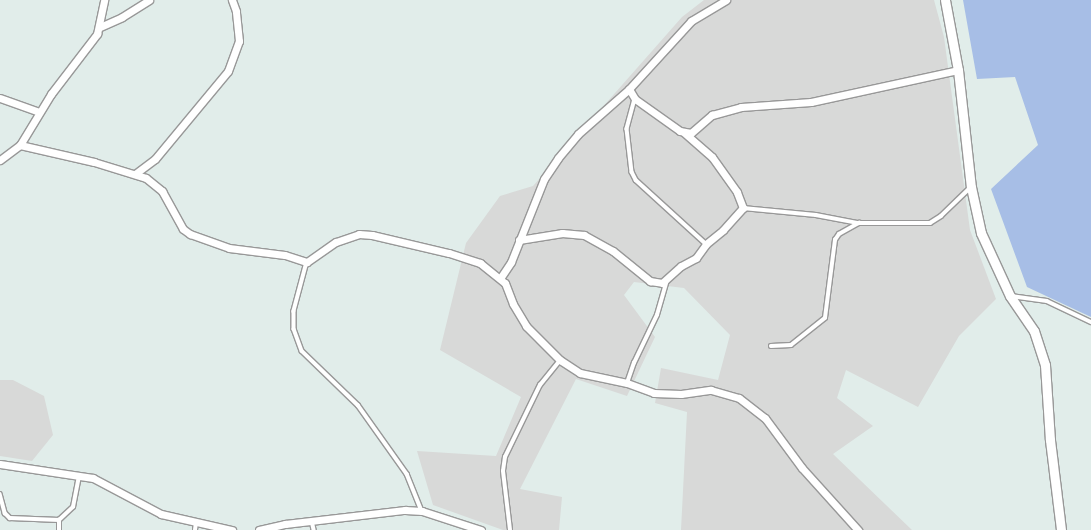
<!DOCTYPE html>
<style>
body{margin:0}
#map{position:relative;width:1091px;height:530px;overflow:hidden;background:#e1edea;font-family:"Alegreya Sans",sans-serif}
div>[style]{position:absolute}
.residential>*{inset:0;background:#d8d9d8}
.grass>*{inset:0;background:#a7bee6}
.roads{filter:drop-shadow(1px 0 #989898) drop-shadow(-1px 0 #989898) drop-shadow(0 1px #989898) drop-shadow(0 -1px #989898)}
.service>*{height:3.5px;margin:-1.75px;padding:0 1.75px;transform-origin:1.75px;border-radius:1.75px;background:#fff}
.minor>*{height:7px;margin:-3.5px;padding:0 3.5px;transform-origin:3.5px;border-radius:3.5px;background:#fff}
.tertiary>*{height:9px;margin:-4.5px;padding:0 4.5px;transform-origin:4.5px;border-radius:4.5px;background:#fff}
span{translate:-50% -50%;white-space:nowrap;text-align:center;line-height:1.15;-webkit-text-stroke:3px #fff;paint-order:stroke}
</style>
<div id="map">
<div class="residential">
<div style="clip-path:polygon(704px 0,934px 0,944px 37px,970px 230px,996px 299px,959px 336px,918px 407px,846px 370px,837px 398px,873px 426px,833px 454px,912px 530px,681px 530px,687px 412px,655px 403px,661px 368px,718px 380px,730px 335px,684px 288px,634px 282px,624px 295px,655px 337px,627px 396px,576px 379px,520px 489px,562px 497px,559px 530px,503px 530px,433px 505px,417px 451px,496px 456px,521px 397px,440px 350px,466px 243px,500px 196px,533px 186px,682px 17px)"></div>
<div style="clip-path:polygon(0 380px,13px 380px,44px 396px,53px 435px,32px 461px,0 456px)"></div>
</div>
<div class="grass">
<div style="clip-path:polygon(963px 0,1091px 0,1091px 317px,1027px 287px,991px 189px,1038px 145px,1015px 77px,977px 79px)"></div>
</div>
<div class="roads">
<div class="service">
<div style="left:635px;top:99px;width:31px;rotate:105deg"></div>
<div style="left:627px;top:129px;width:43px;rotate:83.4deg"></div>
<div style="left:632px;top:172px;width:9px;rotate:63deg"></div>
<div style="left:636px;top:180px;width:95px;rotate:42.4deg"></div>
<div style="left:743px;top:208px;width:73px;rotate:5.5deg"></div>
<div style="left:816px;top:215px;width:43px;rotate:10.8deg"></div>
<div style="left:307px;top:262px;width:51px;rotate:104.9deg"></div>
<div style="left:294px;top:311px;width:18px;rotate:90deg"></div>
<div style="left:294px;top:329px;width:23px;rotate:70deg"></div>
<div style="left:302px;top:351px;width:78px;rotate:44deg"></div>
<div style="left:358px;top:405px;width:85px;rotate:54.6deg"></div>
<div style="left:407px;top:474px;width:40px;rotate:68deg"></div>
<div style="left:1011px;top:296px;width:36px;rotate:8deg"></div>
<div style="left:1047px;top:301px;width:49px;rotate:25.5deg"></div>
<div style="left:771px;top:346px;width:20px;rotate:-3deg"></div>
<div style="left:791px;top:345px;width:43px;rotate:-38.5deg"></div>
<div style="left:825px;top:318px;width:79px;rotate:-82.7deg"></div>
<div style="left:835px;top:240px;width:7px;rotate:-56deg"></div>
<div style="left:839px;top:234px;width:23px;rotate:-29deg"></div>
<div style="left:859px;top:223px;width:71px"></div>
<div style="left:930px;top:223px;width:13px;rotate:-32deg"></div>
<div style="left:941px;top:216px;width:40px;rotate:-44deg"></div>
<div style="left:627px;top:383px;width:21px;rotate:-71deg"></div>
<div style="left:634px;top:363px;width:53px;rotate:-64.4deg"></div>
<div style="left:657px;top:315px;width:36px;rotate:-74deg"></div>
<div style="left:0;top:494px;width:20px;rotate:75deg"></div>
<div style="left:5px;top:513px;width:7px;rotate:45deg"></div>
<div style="left:10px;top:518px;width:49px;rotate:2.3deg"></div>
<div style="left:59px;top:520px;width:19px;rotate:-43deg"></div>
<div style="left:73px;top:507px;width:32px;rotate:-79deg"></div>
<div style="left:312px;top:521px;width:9px;rotate:77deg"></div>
<div style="left:59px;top:530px;width:10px;rotate:-90deg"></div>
<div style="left:195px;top:530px;width:7px;rotate:-82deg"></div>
<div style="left:510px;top:530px;width:59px;rotate:-96.8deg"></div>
<div style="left:503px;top:471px;width:14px;rotate:-82deg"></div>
<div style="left:505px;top:457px;width:80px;rotate:-64.1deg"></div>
<div style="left:540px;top:385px;width:32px;rotate:-51deg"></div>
</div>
<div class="minor">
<div style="left:100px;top:27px;width:24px;rotate:-24deg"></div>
<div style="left:122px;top:17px;width:32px;rotate:-32deg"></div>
<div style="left:629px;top:89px;width:12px;rotate:59deg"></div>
<div style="left:635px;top:99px;width:55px;rotate:35.4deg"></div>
<div style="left:680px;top:131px;width:11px;rotate:10deg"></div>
<div style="left:691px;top:133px;width:28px;rotate:-41deg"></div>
<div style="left:712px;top:115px;width:30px;rotate:-15deg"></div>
<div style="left:741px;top:107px;width:70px;rotate:-4.1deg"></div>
<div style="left:811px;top:102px;width:150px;rotate:-12.3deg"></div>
<div style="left:0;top:98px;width:41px;rotate:19.7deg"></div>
<div style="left:20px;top:145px;width:76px;rotate:12.9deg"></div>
<div style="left:94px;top:162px;width:54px;rotate:17.1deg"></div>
<div style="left:146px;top:178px;width:21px;rotate:39deg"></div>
<div style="left:162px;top:191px;width:43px;rotate:61.1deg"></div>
<div style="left:183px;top:229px;width:9px;rotate:36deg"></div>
<div style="left:190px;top:234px;width:41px;rotate:19.7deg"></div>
<div style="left:229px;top:248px;width:56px;rotate:7.1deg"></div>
<div style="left:285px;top:255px;width:23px;rotate:18deg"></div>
<div style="left:307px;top:262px;width:35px;rotate:-35deg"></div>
<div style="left:336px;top:242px;width:24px;rotate:-19deg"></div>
<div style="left:359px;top:234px;width:13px;rotate:4deg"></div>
<div style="left:372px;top:235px;width:79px;rotate:13.2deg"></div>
<div style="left:449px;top:253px;width:33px;rotate:18deg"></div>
<div style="left:480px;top:263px;width:32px;rotate:39deg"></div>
<div style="left:505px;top:283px;width:22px;rotate:69deg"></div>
<div style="left:513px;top:304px;width:26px;rotate:59deg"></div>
<div style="left:526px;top:326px;width:48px;rotate:45deg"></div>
<div style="left:560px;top:360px;width:24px;rotate:33deg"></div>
<div style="left:580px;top:373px;width:48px;rotate:12deg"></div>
<div style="left:627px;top:383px;width:29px;rotate:20deg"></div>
<div style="left:654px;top:393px;width:27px;rotate:2deg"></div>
<div style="left:681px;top:394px;width:30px;rotate:-8deg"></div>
<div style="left:711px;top:390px;width:29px;rotate:16deg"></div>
<div style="left:739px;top:398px;width:33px;rotate:38deg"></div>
<div style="left:765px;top:418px;width:62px;rotate:53.5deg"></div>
<div style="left:802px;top:468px;width:84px;rotate:47.9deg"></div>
<div style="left:0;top:160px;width:25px;rotate:-37deg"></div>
<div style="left:20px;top:145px;width:60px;rotate:-58.7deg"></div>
<div style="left:51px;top:94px;width:76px;rotate:-52.5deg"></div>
<div style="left:97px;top:34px;width:35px;rotate:-78deg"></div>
<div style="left:135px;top:174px;width:25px;rotate:-37deg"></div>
<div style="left:155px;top:159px;width:114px;rotate:-50.3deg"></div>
<div style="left:228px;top:71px;width:32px;rotate:-70deg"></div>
<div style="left:239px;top:41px;width:30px;rotate:-96deg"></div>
<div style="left:236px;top:11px;width:12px;rotate:-110deg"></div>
<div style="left:519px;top:240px;width:44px;rotate:-9.2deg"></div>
<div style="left:562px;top:233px;width:22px;rotate:5deg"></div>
<div style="left:584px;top:235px;width:33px;rotate:29deg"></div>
<div style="left:613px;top:251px;width:48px;rotate:39deg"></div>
<div style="left:650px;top:281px;width:12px;rotate:9deg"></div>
<div style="left:662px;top:283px;width:25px;rotate:-42deg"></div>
<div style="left:681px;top:266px;width:17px;rotate:-28deg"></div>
<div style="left:696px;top:258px;width:17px;rotate:-54deg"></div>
<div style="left:706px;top:244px;width:22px;rotate:-39deg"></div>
<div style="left:723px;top:230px;width:30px;rotate:-48deg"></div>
<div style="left:743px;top:208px;width:17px;rotate:-111deg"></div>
<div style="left:737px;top:192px;width:43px;rotate:-125.5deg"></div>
<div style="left:712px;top:157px;width:37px;rotate:-139deg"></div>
<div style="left:501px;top:277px;width:18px;rotate:-56deg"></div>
<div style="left:511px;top:262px;width:89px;rotate:-68.3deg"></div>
<div style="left:544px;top:179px;width:25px;rotate:-56deg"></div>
<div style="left:558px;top:158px;width:31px;rotate:-50deg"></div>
<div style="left:578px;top:134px;width:68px;rotate:-41.4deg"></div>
<div style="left:629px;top:89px;width:92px;rotate:-47.6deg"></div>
<div style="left:691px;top:21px;width:41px;rotate:-31deg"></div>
<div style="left:0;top:464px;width:94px;rotate:8.6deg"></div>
<div style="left:93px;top:478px;width:77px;rotate:27.9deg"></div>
<div style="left:161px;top:514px;width:73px;rotate:12.7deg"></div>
<div style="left:259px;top:530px;width:27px;rotate:-13deg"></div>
<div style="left:285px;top:524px;width:121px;rotate:-6.7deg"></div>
<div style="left:405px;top:510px;width:17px;rotate:3deg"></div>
<div style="left:422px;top:511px;width:62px;rotate:17.9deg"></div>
</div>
<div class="tertiary">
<div style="left:945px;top:0;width:71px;rotate:79.5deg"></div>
<div style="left:958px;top:70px;width:118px;rotate:83.7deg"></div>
<div style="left:971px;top:187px;width:47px;rotate:77.7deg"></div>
<div style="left:981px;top:233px;width:69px;rotate:65.3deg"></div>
<div style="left:1010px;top:296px;width:42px;rotate:55.6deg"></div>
<div style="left:1034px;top:331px;width:36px;rotate:72deg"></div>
<div style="left:1045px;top:365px;width:75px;rotate:86.2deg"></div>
<div style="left:1050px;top:440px;width:91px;rotate:83deg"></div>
</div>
</div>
</div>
